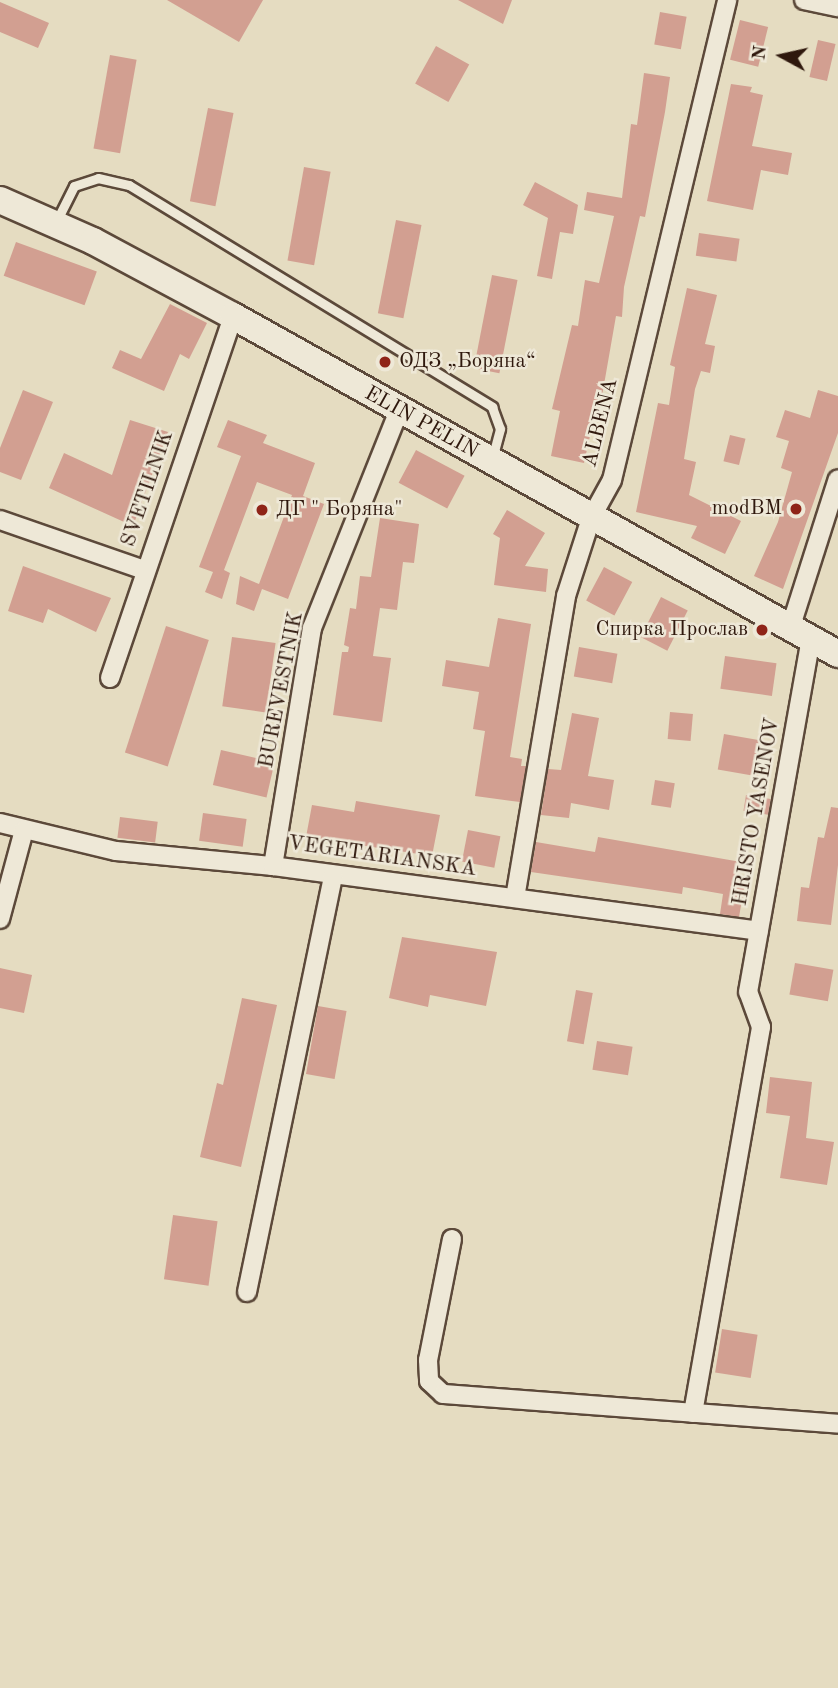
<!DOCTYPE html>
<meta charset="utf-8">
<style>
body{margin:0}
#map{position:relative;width:838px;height:1688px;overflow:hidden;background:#e5dcc1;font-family:"Old Standard TT",serif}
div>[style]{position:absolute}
.building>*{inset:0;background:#d29f91;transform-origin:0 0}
.roads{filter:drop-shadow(2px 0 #5c493a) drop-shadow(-2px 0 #5c493a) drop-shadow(0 2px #5c493a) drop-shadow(0 -2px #5c493a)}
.lane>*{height:9px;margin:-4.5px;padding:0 4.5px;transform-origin:4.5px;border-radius:4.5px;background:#eee8d7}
.street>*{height:18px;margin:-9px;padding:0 9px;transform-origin:9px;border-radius:9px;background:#eee8d7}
.secondary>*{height:26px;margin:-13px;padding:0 13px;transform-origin:13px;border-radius:13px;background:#eee8d7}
.dots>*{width:19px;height:19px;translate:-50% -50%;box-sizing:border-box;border:4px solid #eee8d7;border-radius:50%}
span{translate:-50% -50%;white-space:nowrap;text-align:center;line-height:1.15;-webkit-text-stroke:5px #eee8d7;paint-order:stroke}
.poi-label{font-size:21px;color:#2f180d}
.left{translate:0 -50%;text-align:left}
.right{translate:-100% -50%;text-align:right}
.street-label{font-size:21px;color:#2f180d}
.north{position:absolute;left:747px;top:21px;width:70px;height:70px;-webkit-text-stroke:5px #eee8d7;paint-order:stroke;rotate:278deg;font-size:19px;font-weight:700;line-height:28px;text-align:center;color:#2f180d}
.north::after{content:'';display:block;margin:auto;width:24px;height:32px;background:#2f180d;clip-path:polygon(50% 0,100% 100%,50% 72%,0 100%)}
</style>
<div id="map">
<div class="building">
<div style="clip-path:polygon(167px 0,263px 0,239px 42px)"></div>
<div style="clip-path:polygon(458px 0,512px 0,503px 24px)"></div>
<div style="clip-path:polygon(0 2px,49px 23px,38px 48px,0 32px)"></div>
<div style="left:660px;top:12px;width:27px;height:33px;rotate:10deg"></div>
<div style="left:740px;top:20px;width:29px;height:41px;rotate:14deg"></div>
<div style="left:818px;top:40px;width:18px;height:38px;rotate:13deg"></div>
<div style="left:436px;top:46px;width:38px;height:43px;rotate:29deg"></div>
<div style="left:110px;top:55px;width:27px;height:95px;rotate:10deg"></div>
<div style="clip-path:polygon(644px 73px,670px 77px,665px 112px,645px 217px,640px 216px,624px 287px,622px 317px,616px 316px,598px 419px,594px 418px,584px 463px,551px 456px,560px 411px,552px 409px,572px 325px,578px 326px,585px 280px,599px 283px,614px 216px,584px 210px,587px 192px,622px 198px,631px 124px,637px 125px)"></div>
<div style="clip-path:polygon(731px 84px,752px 87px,750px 92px,763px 95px,752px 146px,792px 153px,788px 175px,761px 170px,753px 210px,707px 201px)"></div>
<div style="left:208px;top:108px;width:26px;height:95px;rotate:11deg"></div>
<div style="left:304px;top:167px;width:27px;height:95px;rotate:10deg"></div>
<div style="clip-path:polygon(535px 182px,578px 205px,573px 234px,560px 232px,552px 279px,537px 276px,548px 218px,523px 205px)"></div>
<div style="left:396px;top:220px;width:26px;height:95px;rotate:11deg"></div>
<div style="left:699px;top:233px;width:41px;height:23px;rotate:8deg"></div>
<div style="left:16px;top:242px;width:86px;height:36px;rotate:20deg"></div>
<div style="left:492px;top:275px;width:26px;height:95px;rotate:11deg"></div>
<div style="clip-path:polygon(687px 288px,717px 295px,705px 344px,715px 346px,710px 373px,701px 371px,695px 389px,684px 459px,696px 462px,689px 495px,741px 521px,725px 554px,691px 538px,697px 526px,636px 512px,658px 403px,669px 405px,675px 367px,670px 365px)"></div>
<div style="clip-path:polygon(170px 304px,207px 323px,189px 359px,180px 354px,164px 391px,112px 368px,120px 350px,141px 359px)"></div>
<div style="clip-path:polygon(23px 390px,53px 402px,21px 480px,0 472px,0 448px)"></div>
<div style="clip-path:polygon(818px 390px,838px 396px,838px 433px,783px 589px,754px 576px,778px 522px,792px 472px,781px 468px,789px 441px,776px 437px,785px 410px,810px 418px)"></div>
<div style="clip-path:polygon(130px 420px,168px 432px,133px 526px,49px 488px,64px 453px,112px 475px)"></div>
<div style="clip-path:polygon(228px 420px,267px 435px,263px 443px,315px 463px,303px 496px,324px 504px,288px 599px,262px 589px,254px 611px,236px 604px,240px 576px,259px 584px,292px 495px,257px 482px,224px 570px,230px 573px,222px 599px,205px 592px,213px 572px,199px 567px,241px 456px,217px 447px)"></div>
<div style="left:730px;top:435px;width:16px;height:27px;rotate:14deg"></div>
<div style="left:416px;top:450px;width:55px;height:37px;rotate:28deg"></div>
<div style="clip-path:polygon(507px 510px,545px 533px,525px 566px,548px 569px,546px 592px,494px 585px,500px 538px,493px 534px)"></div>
<div style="clip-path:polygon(380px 518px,419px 524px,414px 563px,403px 562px,397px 610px,380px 608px,373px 656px,391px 658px,382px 722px,333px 715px,342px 652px,348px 652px,349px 647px,344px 645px,350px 608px,356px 609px,360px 576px,371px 577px)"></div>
<div style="clip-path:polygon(23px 566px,111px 598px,96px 632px,48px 609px,43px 623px,8px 611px)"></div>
<div style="left:604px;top:567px;width:32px;height:38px;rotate:28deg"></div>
<div style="left:661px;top:597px;width:30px;height:45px;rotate:27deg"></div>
<div style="clip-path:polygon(498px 618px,531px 624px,510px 757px,522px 759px,521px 766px,526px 766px,520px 802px,475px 796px,485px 731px,473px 729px,479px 692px,442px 686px,446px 660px,489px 667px)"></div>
<div style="left:166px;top:626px;width:45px;height:133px;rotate:18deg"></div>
<div style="left:232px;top:637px;width:44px;height:70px;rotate:8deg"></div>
<div style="left:579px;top:647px;width:39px;height:30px;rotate:10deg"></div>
<div style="left:725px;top:656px;width:52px;height:33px;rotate:8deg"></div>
<div style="left:670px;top:712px;width:23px;height:27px;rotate:5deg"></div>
<div style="clip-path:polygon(572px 713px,599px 718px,588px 776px,614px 780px,609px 810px,571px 803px,569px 818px,541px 815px,548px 769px,561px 770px)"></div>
<div style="left:724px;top:734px;width:41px;height:36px;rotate:10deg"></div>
<div style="left:221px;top:750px;width:55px;height:36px;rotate:13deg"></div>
<div style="left:655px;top:780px;width:20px;height:25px;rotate:9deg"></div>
<div style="left:746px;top:795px;width:25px;height:16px;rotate:9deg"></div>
<div style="clip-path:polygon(356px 801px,440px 815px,432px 856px,306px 837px,312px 805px,354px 812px)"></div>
<div style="clip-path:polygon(831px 807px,838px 808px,838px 865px,831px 925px,797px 921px,801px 887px,809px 888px,818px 837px,824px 838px)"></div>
<div style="left:203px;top:813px;width:44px;height:28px;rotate:8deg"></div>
<div style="left:120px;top:817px;width:38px;height:21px;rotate:7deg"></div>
<div style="left:468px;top:830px;width:33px;height:32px;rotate:11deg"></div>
<div style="clip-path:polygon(598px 837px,741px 862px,736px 887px,744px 888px,739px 917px,720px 914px,723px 894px,683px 887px,682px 894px,531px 872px,536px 842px,595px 852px)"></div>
<div style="clip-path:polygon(402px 937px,497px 952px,486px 1006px,430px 995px,428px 1007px,389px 998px)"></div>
<div style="left:795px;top:963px;width:39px;height:32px;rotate:10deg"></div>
<div style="clip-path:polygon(0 968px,32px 975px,24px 1013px,0 1008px)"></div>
<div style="left:576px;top:990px;width:17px;height:52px;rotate:10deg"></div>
<div style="clip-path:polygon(242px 998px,277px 1005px,241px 1167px,200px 1157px,217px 1083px,223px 1085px)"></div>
<div style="left:318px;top:1006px;width:29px;height:69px;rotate:10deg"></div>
<div style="left:597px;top:1041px;width:36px;height:29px;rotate:9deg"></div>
<div style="clip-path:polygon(770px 1077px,812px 1082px,806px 1138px,834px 1142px,827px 1185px,780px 1178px,790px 1116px,766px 1113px)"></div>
<div style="left:173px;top:1215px;width:45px;height:65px;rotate:8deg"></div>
<div style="left:722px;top:1329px;width:36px;height:44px;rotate:9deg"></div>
</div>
<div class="roads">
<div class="lane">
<div style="left:56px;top:222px;width:40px;rotate:-63.4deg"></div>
<div style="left:74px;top:186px;width:25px;rotate:-18deg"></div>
<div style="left:98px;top:178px;width:32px;rotate:13deg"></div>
<div style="left:129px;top:185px;width:426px;rotate:31.4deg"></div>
<div style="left:492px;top:407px;width:23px;rotate:70deg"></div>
<div style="left:500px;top:429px;width:30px;rotate:105deg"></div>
</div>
<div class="street">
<div style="left:804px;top:0;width:35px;rotate:12deg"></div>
<div style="left:0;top:520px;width:152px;rotate:19.1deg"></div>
<div style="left:790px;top:629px;width:157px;rotate:-72.3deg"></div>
<div style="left:110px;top:678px;width:382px;rotate:-71.2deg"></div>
<div style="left:0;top:823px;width:119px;rotate:13.6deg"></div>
<div style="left:116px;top:851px;width:158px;rotate:5.5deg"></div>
<div style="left:273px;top:866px;width:490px;rotate:7.6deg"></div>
<div style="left:273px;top:866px;width:241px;rotate:-80.7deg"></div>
<div style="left:312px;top:628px;width:234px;rotate:-68.2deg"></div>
<div style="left:515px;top:898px;width:306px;rotate:-80.4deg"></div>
<div style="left:566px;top:596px;width:82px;rotate:-72.2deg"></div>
<div style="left:591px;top:518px;width:43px;rotate:-61.1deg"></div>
<div style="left:612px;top:480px;width:494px;rotate:-76.5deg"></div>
<div style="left:0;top:919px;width:92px;rotate:-74.9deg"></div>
<div style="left:452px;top:1239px;width:123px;rotate:101.2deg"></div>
<div style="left:428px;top:1360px;width:21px;rotate:87deg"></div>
<div style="left:429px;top:1381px;width:19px;rotate:43deg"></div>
<div style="left:443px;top:1394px;width:396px;rotate:4.3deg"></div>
<div style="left:247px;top:1292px;width:426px;rotate:-78.3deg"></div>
<div style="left:693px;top:1413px;width:392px;rotate:-80deg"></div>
<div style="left:761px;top:1027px;width:37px;rotate:-110deg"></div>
<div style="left:748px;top:992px;width:358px;rotate:-79.9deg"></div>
</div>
<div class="secondary">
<div style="left:0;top:200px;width:102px;rotate:23.8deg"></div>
<div style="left:93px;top:241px;width:159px;rotate:28.2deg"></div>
<div style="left:233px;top:316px;width:693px;rotate:29.19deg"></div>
</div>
</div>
<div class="dots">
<div style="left:385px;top:362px;background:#8f2418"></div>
<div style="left:796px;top:509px;background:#8f2418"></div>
<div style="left:262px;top:510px;background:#8f2418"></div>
<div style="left:762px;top:630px;background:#8f2418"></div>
</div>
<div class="poi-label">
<span class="left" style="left:399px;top:362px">ОДЗ „Боряна“</span>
<span class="right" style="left:782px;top:509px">modBM</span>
<span class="left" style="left:276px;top:510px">ДГ " Боряна"</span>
<span class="right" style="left:748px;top:630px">Спирка Прослав</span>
</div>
<div class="street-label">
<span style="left:421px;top:423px;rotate:29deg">ELIN PELIN</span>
<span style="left:601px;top:423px;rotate:-76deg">ALBENA</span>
<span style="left:148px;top:489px;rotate:-71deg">SVETILNIK</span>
<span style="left:282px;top:690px;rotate:-79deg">BUREVESTNIK</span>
<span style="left:757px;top:812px;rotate:-80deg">HRISTO YASENOV</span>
<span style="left:382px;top:857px;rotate:8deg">VEGETARIANSKA</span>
</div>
<div class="north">N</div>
</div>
